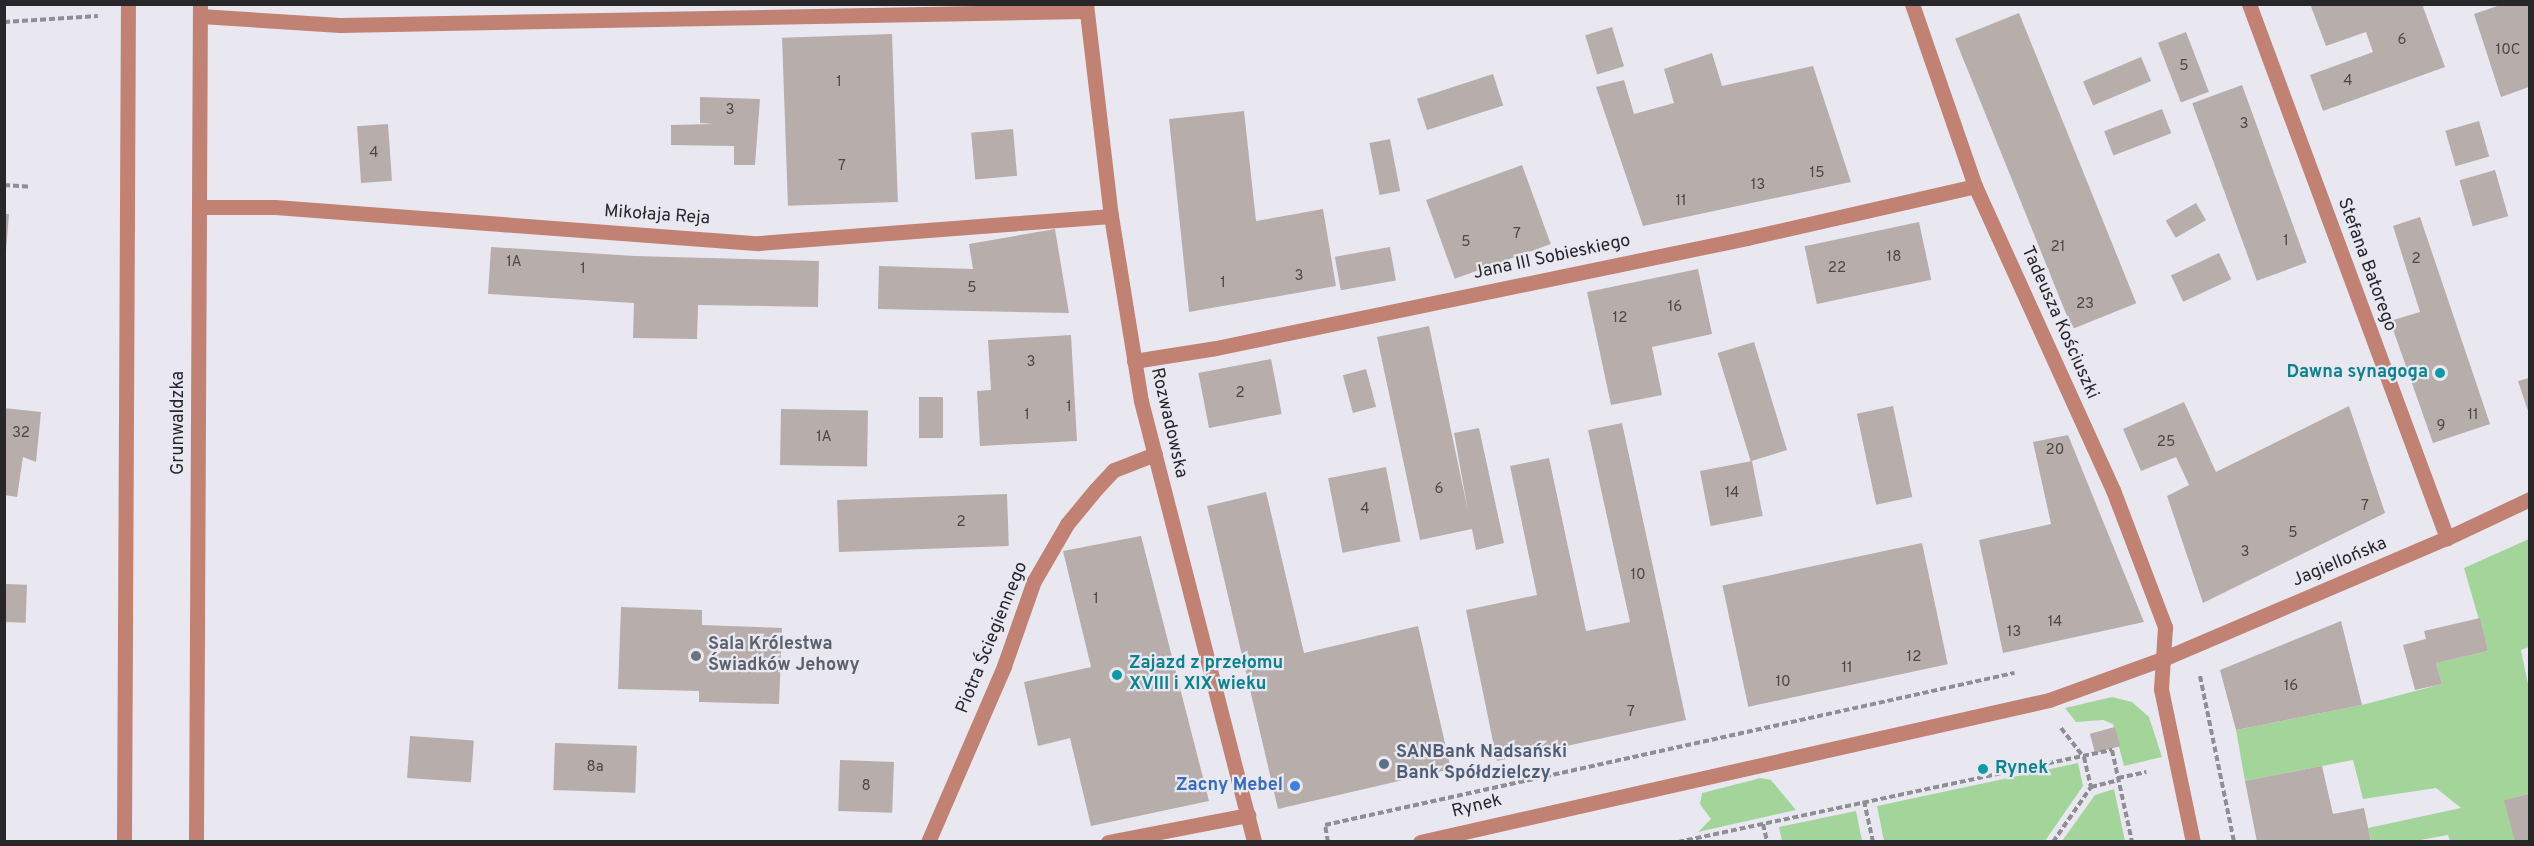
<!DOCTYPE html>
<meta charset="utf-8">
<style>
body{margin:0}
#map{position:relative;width:2534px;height:846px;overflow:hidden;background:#e9e8f1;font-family:Overpass,sans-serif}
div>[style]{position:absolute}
.green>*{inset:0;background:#a3d59b}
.building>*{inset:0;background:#b7adab;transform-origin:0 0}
.path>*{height:4px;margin-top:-2px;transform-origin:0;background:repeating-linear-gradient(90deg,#8e8e94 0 6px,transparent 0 9px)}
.service>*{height:15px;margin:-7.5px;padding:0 7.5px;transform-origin:7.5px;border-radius:7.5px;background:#c18274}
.minor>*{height:15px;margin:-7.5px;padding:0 7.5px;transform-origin:7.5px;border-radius:7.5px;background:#c18274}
.tertiary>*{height:15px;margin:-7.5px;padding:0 7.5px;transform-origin:7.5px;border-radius:7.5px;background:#c18274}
.dots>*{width:16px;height:16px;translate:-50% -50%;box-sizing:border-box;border:3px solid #e9e8f1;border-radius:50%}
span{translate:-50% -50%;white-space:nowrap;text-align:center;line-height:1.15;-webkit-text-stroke:4.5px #e9e8f1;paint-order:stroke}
.number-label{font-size:15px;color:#4b484a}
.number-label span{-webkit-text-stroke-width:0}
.street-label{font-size:18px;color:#27272a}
.culture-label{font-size:18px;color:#0d838f;font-weight:700}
.right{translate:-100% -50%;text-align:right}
.left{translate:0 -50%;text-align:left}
.worship-label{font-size:18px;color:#5b616d;font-weight:700}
.service-label{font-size:18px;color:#4e5e75;font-weight:700}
.shop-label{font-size:18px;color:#366cbe;font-weight:700}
.frame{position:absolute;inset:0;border:6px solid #27272a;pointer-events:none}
</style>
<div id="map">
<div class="green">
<div style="clip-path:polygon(2529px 539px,2529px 647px,2521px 650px,2529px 689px,2529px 794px,2505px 800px,2515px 841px,2450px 841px,2448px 835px,2415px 841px,2371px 841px,2368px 828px,2461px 808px,2436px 788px,2363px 799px,2353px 760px,2245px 781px,2236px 730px,2362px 705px,2442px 684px,2436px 663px,2488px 651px,2464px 568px)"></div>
<div style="clip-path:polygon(2112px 697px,2132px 702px,2149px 717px,2162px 757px,2124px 766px,2113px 724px,2103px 720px,2076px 722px,2065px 708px)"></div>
<div style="clip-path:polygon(2078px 763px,2083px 786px,2045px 841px,1884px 841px,1877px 806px)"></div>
<div style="clip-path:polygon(1761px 778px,1771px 780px,1796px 810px,1698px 832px,1711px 819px,1700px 804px,1702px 793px)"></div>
<div style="clip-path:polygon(2114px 789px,2125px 841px,2062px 841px,2095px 795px)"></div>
<div style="clip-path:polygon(1856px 811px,1862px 841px,1782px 841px,1779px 827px)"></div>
</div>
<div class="building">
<div style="clip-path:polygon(2310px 4px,2422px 4px,2445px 67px,2323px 111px,2310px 75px,2373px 52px,2366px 32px,2326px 46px)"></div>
<div style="clip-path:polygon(2503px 4px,2529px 4px,2529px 87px,2501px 97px,2474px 14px)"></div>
<div style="left:2019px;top:13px;width:313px;height:69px;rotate:68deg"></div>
<div style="left:1612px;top:27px;width:41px;height:28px;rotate:73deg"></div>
<div style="left:2186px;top:32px;width:64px;height:30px;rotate:69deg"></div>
<div style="left:892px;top:34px;width:168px;height:110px;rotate:88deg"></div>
<div style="clip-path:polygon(1712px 53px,1722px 86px,1813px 66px,1851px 182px,1643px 226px,1596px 87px,1624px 80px,1634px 114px,1674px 103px,1664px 69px)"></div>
<div style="left:2141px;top:57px;width:26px;height:63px;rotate:67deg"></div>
<div style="left:1493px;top:74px;width:33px;height:80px;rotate:72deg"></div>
<div style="left:2242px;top:85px;width:189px;height:53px;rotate:70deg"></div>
<div style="clip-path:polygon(700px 97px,760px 99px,755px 165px,734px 165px,734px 146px,671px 145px,671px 125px,713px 124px,700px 123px)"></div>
<div style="left:2162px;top:109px;width:26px;height:62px;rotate:69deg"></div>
<div style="clip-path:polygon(1244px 111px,1256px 221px,1323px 209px,1336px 286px,1189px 312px,1169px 119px)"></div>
<div style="left:2479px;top:121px;width:37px;height:35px;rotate:74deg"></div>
<div style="left:388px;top:124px;width:57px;height:31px;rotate:86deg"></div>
<div style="left:1013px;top:129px;width:47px;height:42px;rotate:85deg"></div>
<div style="left:1390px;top:139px;width:53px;height:21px;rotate:79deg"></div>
<div style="left:1522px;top:165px;width:84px;height:102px;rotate:70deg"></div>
<div style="left:2495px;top:170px;width:48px;height:37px;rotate:74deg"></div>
<div style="left:2196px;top:203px;width:20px;height:35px;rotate:60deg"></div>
<div style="clip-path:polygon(4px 214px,9px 214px,6px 251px,4px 251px)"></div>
<div style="clip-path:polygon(2420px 217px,2490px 424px,2433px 443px,2390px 321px,2420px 312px,2393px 226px)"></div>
<div style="left:1919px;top:222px;width:59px;height:117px;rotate:78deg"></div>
<div style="clip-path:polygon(1055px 229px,1069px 313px,878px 309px,879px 266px,973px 269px,969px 244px)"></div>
<div style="clip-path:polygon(491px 247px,635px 256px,819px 261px,818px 307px,698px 305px,697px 339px,633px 338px,634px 303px,488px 294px)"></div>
<div style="left:1390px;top:247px;width:34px;height:56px;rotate:80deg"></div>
<div style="left:2219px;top:253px;width:29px;height:53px;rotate:65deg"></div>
<div style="clip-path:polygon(1698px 269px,1712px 334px,1652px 347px,1662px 395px,1611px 405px,1587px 292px)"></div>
<div style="clip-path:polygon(1429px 326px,1468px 511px,1454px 433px,1479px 428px,1504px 543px,1476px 550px,1472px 529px,1420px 540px,1377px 337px)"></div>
<div style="clip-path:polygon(1071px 335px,1077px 441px,980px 446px,977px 391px,991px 390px,988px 340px)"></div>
<div style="left:1754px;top:342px;width:113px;height:38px;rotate:73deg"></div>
<div style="left:1271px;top:359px;width:56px;height:74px;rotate:79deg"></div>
<div style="left:1366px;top:369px;width:39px;height:24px;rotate:75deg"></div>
<div style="clip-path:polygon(2529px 378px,2529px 414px,2518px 381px)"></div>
<div style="left:919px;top:397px;width:24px;height:41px"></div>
<div style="clip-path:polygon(2184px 402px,2216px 472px,2349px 406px,2385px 513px,2203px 603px,2167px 496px,2189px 485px,2176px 457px,2141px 471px,2123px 429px)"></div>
<div style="left:1893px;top:406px;width:93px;height:37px;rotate:78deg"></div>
<div style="clip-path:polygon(4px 408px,41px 412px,36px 462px,23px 457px,17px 497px,4px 495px)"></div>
<div style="left:781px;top:409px;width:87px;height:56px;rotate:1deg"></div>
<div style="clip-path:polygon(1622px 423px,1686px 720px,1497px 761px,1466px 610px,1537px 595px,1510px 466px,1549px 458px,1586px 631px,1630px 622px,1588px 430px)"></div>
<div style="clip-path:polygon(2068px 435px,2144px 622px,2003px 653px,1979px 540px,2051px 524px,2033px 442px)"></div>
<div style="left:1752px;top:461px;width:56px;height:53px;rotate:79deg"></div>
<div style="left:1386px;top:467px;width:76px;height:59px;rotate:79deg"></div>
<div style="clip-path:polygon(1266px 492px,1304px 653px,1418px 626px,1451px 769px,1278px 809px,1207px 506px)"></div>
<div style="left:1007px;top:494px;width:52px;height:170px;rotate:88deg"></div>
<div style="clip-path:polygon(1141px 536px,1209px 801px,1091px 826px,1070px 738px,1038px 746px,1024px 682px,1091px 667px,1063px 551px)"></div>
<div style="left:1922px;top:543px;width:124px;height:204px;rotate:78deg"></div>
<div style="left:4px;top:584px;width:23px;height:38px;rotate:2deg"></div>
<div style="clip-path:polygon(621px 607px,702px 610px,702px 625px,782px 628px,779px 704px,699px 702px,699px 691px,618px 689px)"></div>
<div style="clip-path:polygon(2480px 618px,2488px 651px,2436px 663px,2442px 684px,2415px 690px,2403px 645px,2426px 639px,2424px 631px)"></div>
<div style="clip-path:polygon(2341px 621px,2362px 705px,2236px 730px,2220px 670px)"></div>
<div style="left:2115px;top:727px;width:20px;height:26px;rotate:75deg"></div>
<div style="left:410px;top:736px;width:64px;height:42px;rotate:4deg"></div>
<div style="left:555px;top:743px;width:82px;height:47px;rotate:2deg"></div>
<div style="left:840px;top:760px;width:54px;height:51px;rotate:2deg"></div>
<div style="clip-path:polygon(2322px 766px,2333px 814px,2364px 808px,2371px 842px,2257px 842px,2245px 781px)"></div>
<div style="clip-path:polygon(2529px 794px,2529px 842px,2515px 842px,2504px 800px)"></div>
</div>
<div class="path">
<div style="left:4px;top:22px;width:94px;rotate:-3.7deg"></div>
<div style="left:4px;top:185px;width:26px;rotate:4deg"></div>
<div style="left:2200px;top:676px;width:169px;rotate:78.4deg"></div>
<div style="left:2061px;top:728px;width:37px;rotate:52deg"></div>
<div style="left:2084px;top:757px;width:31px;rotate:77deg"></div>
<div style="left:2118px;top:778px;width:29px;rotate:-12deg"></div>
<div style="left:1864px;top:801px;width:42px;rotate:77.6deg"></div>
<div style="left:1763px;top:824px;width:18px;rotate:77deg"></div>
<div style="left:1328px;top:842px;width:17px;rotate:-100deg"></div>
<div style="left:1325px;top:825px;width:706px;rotate:-12.44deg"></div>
<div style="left:1678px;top:842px;width:444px;rotate:-12deg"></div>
<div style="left:2112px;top:750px;width:94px;rotate:77.7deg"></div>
<div style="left:2053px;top:842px;width:67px;rotate:-55.4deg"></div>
<div style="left:2091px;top:787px;width:29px;rotate:-14deg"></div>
</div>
<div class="service">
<div style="left:200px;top:207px;width:75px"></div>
<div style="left:275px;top:207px;width:485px;rotate:4.3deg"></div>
<div style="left:759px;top:243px;width:353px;rotate:-4.4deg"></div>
</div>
<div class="minor">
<div style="left:1912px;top:4px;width:193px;rotate:70.9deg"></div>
<div style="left:1975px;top:186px;width:334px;rotate:65.6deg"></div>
<div style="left:2113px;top:490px;width:147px;rotate:69.2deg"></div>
<div style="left:2165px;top:627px;width:62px;rotate:93.7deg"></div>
<div style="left:2161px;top:689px;width:156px;rotate:78.2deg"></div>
<div style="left:2249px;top:4px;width:570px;rotate:69.66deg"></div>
<div style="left:200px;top:16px;width:140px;rotate:3.7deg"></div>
<div style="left:340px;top:25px;width:746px;rotate:-1.08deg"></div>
<div style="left:1134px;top:361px;width:83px;rotate:-9deg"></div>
<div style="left:1216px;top:348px;width:542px;rotate:-11.7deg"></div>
<div style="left:1747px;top:238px;width:234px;rotate:-12.8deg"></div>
<div style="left:196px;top:842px;width:838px;rotate:-89.73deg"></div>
<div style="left:928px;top:842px;width:192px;rotate:-66.6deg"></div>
<div style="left:1004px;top:666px;width:90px;rotate:-70.6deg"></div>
<div style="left:1034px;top:581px;width:66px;rotate:-59.9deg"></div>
<div style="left:1067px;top:524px;width:45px;rotate:-50.4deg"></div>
<div style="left:1096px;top:489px;width:26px;rotate:-47deg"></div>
<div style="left:1114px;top:470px;width:44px;rotate:-21.3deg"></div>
<div style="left:1108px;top:842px;width:143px;rotate:-10.9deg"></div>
<div style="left:1420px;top:842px;width:645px;rotate:-12.72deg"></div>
<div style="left:2049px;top:700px;width:123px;rotate:-19.9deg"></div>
<div style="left:2165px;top:658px;width:306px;rotate:-23.1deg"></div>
<div style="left:2447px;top:538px;width:92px;rotate:-25.2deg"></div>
</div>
<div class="tertiary">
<div style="left:1086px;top:4px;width:213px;rotate:83.3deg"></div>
<div style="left:1111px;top:216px;width:187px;rotate:80.8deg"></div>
<div style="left:1141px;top:401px;width:455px;rotate:75.6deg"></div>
<div style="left:124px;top:842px;width:838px;rotate:-89.73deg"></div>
</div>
<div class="dots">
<div style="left:2440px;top:373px;background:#0f9aa8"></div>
<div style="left:696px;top:656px;background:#6b7280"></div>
<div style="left:1117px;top:675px;background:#0f9aa8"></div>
<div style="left:1384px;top:764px;background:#5c6f8a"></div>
<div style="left:1983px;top:769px;background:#0f9aa8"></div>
<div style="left:1295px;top:786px;background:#3f7fe0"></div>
</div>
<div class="number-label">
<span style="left:2402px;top:41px">6</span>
<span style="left:2508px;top:51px">10C</span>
<span style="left:2184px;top:67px">5</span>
<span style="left:2348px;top:82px">4</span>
<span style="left:839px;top:83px">1</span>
<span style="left:730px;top:111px">3</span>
<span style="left:2244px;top:125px">3</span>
<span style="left:374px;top:154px">4</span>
<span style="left:842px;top:167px">7</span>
<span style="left:1817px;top:174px">15</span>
<span style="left:1758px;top:186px">13</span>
<span style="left:1681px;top:202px">11</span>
<span style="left:1517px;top:235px">7</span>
<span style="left:2286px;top:242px">1</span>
<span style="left:1466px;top:243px">5</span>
<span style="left:2058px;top:248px">21</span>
<span style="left:1894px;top:258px">18</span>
<span style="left:2416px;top:260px">2</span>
<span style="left:514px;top:263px">1A</span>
<span style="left:1837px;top:269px">22</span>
<span style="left:583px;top:270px">1</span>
<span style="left:1299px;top:277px">3</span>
<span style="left:1223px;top:284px">1</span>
<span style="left:972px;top:289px">5</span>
<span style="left:2085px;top:305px">23</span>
<span style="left:1675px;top:308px">16</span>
<span style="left:1620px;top:319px">12</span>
<span style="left:1031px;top:363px">3</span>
<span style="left:1240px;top:394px">2</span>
<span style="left:1069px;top:408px">1</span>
<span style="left:1027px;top:416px">1</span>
<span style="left:2473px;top:416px">11</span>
<span style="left:2441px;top:427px">9</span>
<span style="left:21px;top:434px">32</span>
<span style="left:824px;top:438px">1A</span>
<span style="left:2166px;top:443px">25</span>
<span style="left:2055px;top:451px">20</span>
<span style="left:1439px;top:490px">6</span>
<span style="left:1732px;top:494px">14</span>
<span style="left:2365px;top:507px">7</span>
<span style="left:1365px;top:510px">4</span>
<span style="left:961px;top:523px">2</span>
<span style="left:2293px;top:534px">5</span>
<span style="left:2245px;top:553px">3</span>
<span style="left:1638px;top:576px">10</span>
<span style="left:1096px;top:600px">1</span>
<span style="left:2055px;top:623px">14</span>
<span style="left:2014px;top:633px">13</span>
<span style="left:1914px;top:658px">12</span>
<span style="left:1847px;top:669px">11</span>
<span style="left:1783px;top:683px">10</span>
<span style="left:2291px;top:687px">16</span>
<span style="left:1631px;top:713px">7</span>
<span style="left:595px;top:768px">8a</span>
<span style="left:866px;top:787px">8</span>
</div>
<div class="street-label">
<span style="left:657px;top:216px;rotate:4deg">Mikołaja Reja</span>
<span style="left:1552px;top:258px;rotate:-12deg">Jana III Sobieskiego</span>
<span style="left:2366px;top:265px;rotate:70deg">Stefana Batorego</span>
<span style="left:2059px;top:323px;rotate:66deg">Tadeusza Kościuszki</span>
<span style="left:179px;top:423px;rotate:-90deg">Grunwaldzka</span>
<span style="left:1168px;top:423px;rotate:77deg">Rozwadowska</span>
<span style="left:2340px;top:563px;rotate:-23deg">Jagiellońska</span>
<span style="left:993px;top:638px;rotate:-68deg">Piotra Ściegiennego</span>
<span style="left:1477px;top:807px;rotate:-14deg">Rynek</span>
</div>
<div class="culture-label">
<span class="right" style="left:2428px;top:373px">Dawna synagoga</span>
<span class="left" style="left:1129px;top:675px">Zajazd z przełomu<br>XVIII i XIX wieku</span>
<span class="left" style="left:1995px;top:769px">Rynek</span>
</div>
<div class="worship-label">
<span class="left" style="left:708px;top:656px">Sala Królestwa<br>Świadków Jehowy</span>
</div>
<div class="service-label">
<span class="left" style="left:1396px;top:764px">SANBank Nadsański<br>Bank Spółdzielczy</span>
</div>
<div class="shop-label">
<span class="right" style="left:1283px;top:786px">Zacny Mebel</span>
</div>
<div class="frame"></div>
</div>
